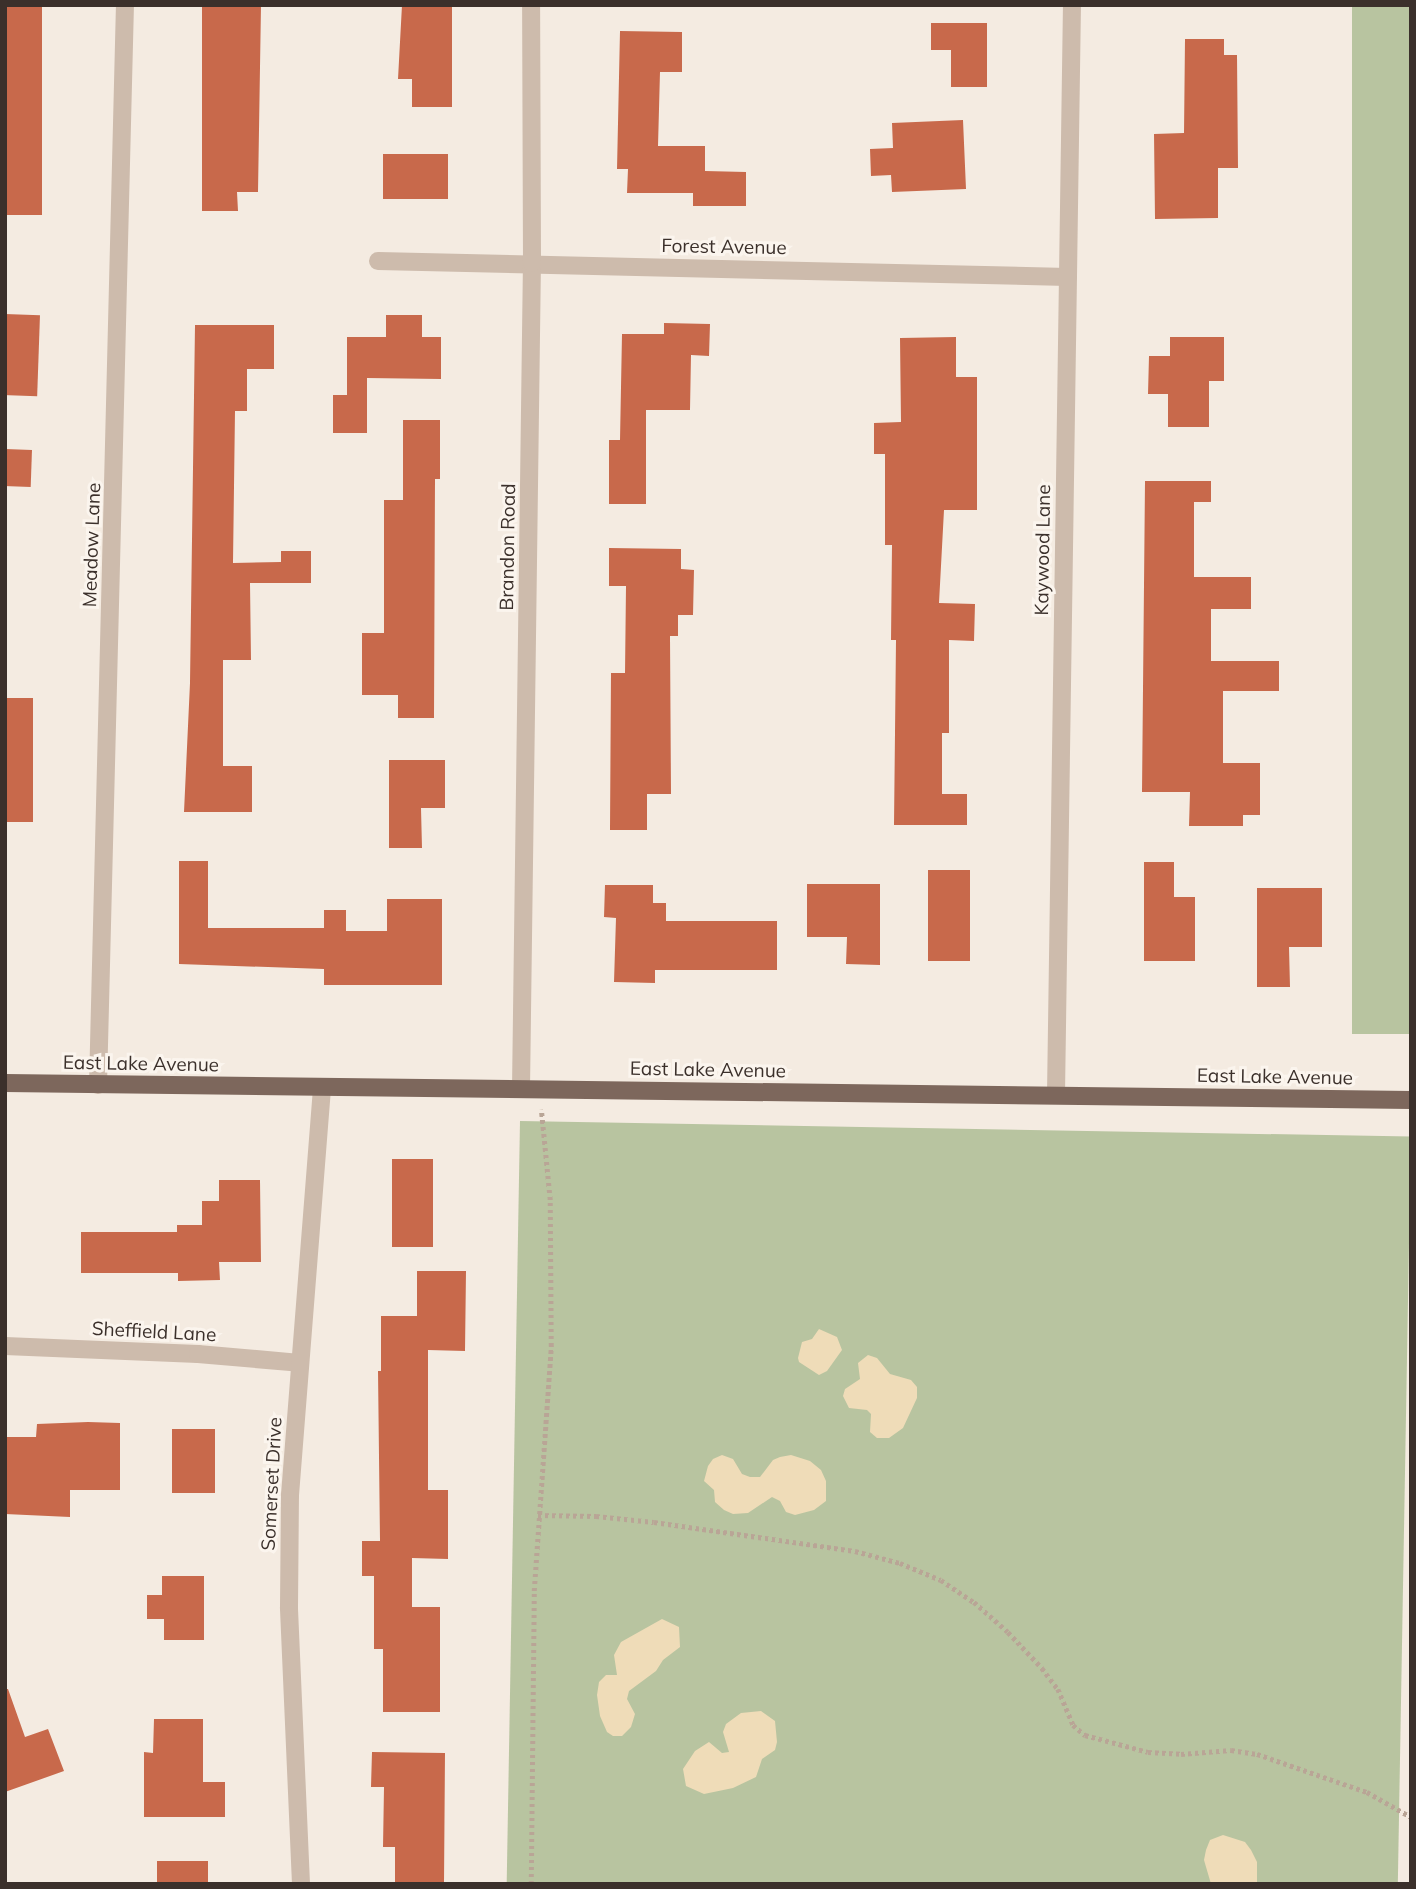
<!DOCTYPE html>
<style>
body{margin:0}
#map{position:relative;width:1416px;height:1889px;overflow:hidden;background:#f4ebe1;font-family:Mulish,sans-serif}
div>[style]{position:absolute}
.green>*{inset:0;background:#b8c4a0;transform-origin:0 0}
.sand>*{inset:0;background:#efdcb8}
.building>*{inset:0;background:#c8694b;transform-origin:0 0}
.path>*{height:4.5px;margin-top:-2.25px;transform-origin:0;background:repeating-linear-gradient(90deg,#b9a596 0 3.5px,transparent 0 7px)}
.street>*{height:18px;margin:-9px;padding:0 9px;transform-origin:9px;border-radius:9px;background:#cdbbac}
.primary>*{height:18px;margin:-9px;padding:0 9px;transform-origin:9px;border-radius:9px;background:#7d675c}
span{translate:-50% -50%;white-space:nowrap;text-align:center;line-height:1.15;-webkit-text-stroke:6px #fbf5ee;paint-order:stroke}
.street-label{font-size:19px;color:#3b302b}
.frame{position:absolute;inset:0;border:7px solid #3b302b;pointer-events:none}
</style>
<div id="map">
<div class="green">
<div style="left:1352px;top:5px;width:59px;height:1029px"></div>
<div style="left:520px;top:1121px;width:891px;height:763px;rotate:1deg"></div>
</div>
<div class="sand">
<div style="clip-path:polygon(819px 1329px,837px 1337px,842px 1350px,827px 1371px,819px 1375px,799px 1362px,798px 1358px,802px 1342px,812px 1339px)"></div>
<div style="clip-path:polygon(868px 1355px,877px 1358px,890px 1374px,911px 1380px,917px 1387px,917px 1398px,903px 1428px,889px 1438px,877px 1438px,870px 1432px,871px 1414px,867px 1410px,849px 1408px,843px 1396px,845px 1389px,860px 1379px,858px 1363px)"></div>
<div style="clip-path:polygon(722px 1455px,733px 1459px,742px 1474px,750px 1477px,760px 1477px,773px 1460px,780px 1457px,791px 1455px,810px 1461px,821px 1470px,826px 1481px,826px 1501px,814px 1510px,795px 1515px,786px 1512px,780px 1501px,772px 1497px,748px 1513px,733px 1514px,724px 1510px,715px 1502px,714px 1490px,704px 1481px,708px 1466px,713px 1459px)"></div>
<div style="clip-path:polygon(662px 1619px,679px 1627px,680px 1647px,663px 1660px,656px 1671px,629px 1691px,627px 1699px,635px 1714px,631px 1727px,622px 1736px,613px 1736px,607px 1732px,600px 1716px,597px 1695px,599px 1682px,606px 1675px,617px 1675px,614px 1655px,621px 1642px)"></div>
<div style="clip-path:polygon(761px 1711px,775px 1721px,777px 1742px,775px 1750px,762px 1759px,756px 1777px,733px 1788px,704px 1794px,686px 1786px,683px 1769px,695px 1751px,709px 1742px,722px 1753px,729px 1752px,723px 1732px,726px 1724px,741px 1713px)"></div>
<div style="clip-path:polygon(1223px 1835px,1245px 1842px,1251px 1850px,1257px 1862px,1257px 1884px,1211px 1884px,1204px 1860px,1206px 1850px,1210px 1840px)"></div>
</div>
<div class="building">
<div style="left:5px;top:5px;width:37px;height:210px"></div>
<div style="clip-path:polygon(202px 5px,261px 5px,258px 192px,237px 192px,238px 211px,202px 211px)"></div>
<div style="clip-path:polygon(402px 5px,452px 5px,452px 107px,412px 107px,412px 79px,398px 79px)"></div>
<div style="clip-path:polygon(931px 23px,987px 23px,987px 87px,951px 87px,951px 50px,931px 50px)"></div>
<div style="clip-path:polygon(620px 31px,682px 32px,682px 72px,660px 72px,658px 146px,705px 146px,705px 171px,746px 172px,746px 206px,693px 206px,693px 193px,627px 193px,628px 169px,617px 169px)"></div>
<div style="clip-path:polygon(1185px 39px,1224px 39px,1224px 55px,1237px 55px,1238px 168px,1218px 168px,1218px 218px,1155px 219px,1154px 134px,1184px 133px)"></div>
<div style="clip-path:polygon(963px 120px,966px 189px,892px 192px,891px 175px,871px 176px,870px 149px,893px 148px,892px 123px)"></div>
<div style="left:383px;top:154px;width:65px;height:45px"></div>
<div style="left:5px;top:314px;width:35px;height:81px;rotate:2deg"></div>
<div style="clip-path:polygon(386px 315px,422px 315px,422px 337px,441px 337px,441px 379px,367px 378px,367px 433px,333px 433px,333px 395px,347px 395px,347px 337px,386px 337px)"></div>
<div style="clip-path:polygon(664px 323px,710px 324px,709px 356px,691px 355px,690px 410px,646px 410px,646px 504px,609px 504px,609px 440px,620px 440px,622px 334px,664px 334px)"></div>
<div style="clip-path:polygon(195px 325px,274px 325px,274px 369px,247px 369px,247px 411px,235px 411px,233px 563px,281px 562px,281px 551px,311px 551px,311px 583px,250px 583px,251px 660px,223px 660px,223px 766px,252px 766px,252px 812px,184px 812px,190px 683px)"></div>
<div style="clip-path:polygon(956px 337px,956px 377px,977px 377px,977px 510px,944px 510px,939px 603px,975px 604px,974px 641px,949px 640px,949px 733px,942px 733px,942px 794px,967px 794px,967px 825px,894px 825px,896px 640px,891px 640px,892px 545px,885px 545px,885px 454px,874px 454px,874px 423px,901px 422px,900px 338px)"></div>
<div style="clip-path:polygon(1170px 337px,1224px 337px,1224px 381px,1209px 381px,1209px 427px,1168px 427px,1168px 394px,1148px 394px,1149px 356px,1170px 356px)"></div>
<div style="clip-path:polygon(403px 420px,440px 420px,440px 479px,435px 479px,434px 718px,398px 718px,398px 695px,362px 695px,362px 633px,384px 633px,384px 500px,403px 500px)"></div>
<div style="left:5px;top:449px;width:27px;height:37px;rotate:2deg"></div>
<div style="clip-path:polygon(1145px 481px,1211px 481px,1211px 502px,1194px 502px,1194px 577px,1251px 577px,1251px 609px,1211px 609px,1211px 661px,1279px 661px,1279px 691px,1223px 691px,1223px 763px,1260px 763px,1260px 815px,1243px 815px,1243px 826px,1189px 826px,1190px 792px,1142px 792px)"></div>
<div style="clip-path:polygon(609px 548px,681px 549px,681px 569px,694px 570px,693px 615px,678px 615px,678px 636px,670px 636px,671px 794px,647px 794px,647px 830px,610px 830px,611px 673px,625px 673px,626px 586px,609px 586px)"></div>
<div style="left:5px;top:698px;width:28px;height:124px"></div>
<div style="clip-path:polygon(389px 760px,445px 760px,445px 808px,421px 808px,422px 848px,389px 848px)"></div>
<div style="clip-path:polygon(179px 861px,208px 861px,208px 928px,324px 928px,324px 910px,346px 910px,346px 931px,387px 931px,387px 899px,442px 899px,442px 985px,324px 985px,324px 969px,179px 964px)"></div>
<div style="clip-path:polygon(1144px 862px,1174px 862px,1174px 897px,1195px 897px,1195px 961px,1144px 961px)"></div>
<div style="left:928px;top:870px;width:42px;height:91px"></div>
<div style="clip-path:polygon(807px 884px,880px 884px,880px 965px,846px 964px,847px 937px,807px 937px)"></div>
<div style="clip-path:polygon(605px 885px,653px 885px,653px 903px,666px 903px,666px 921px,777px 921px,777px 970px,655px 970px,655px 983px,614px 982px,616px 918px,604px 917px)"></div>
<div style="clip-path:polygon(1257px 888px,1322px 888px,1322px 947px,1289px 947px,1290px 987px,1257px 987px)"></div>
<div style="left:392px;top:1159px;width:41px;height:88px"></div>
<div style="clip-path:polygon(219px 1180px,260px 1180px,261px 1262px,219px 1262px,220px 1280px,178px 1281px,178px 1273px,81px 1273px,81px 1232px,177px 1232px,177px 1225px,202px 1225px,202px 1201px,219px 1201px)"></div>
<div style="clip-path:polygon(417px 1271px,466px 1271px,465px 1351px,428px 1350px,428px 1490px,448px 1490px,448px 1559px,412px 1558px,412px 1607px,440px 1607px,440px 1712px,383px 1712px,383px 1649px,374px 1649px,374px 1576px,362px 1576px,362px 1541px,380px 1541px,378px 1371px,381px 1371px,381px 1316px,417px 1316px)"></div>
<div style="clip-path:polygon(88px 1422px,120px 1423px,120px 1490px,70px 1490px,70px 1517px,5px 1514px,5px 1437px,36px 1437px,37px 1424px)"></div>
<div style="left:172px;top:1429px;width:43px;height:64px"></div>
<div style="clip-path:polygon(162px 1576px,204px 1576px,204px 1640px,164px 1640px,164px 1619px,147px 1619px,147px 1595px,162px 1595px)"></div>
<div style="clip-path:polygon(5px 1689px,8px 1689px,25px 1737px,48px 1729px,64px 1771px,5px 1792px)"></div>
<div style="clip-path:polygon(154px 1719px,203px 1719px,203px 1782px,225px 1782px,225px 1817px,144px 1817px,144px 1752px,153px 1753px)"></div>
<div style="clip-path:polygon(372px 1752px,445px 1753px,444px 1884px,395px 1884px,395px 1847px,383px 1847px,384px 1787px,371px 1787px)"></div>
<div style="left:157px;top:1861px;width:51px;height:23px"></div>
</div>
<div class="path">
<div style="left:538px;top:1515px;width:58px;rotate:1deg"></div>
<div style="left:596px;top:1516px;width:58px;rotate:5.9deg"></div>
<div style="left:654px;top:1522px;width:203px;rotate:8.2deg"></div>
<div style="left:855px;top:1551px;width:47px;rotate:14.9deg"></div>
<div style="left:900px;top:1563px;width:44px;rotate:22.5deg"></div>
<div style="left:941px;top:1580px;width:40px;rotate:34deg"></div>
<div style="left:974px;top:1602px;width:45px;rotate:41.4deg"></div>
<div style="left:1008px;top:1632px;width:50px;rotate:46.6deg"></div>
<div style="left:1042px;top:1668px;width:26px;rotate:53deg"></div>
<div style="left:1058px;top:1689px;width:39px;rotate:67deg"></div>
<div style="left:1073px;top:1725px;width:16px;rotate:40deg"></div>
<div style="left:1085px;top:1735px;width:65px;rotate:15.1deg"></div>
<div style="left:1148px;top:1752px;width:33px;rotate:3deg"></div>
<div style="left:1181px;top:1754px;width:50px;rotate:-4.6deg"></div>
<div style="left:1231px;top:1750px;width:26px;rotate:9deg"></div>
<div style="left:1257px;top:1754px;width:116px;rotate:19.1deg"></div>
<div style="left:1367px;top:1792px;width:51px;rotate:29.6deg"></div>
<div style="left:531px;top:1884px;width:293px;rotate:-89.4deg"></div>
<div style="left:534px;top:1591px;width:246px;rotate:-86deg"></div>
<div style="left:551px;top:1346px;width:146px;rotate:-90.4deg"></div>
<div style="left:550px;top:1200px;width:91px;rotate:-95.6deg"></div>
</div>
<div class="street">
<div style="left:378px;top:261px;width:690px;rotate:1.33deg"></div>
<div style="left:98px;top:1085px;width:1080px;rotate:-88.57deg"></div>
<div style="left:521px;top:1089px;width:826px;rotate:-89.24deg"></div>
<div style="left:532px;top:263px;width:258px;rotate:-90.2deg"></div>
<div style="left:1056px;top:1094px;width:1089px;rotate:-89.16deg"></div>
<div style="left:5px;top:1346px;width:193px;rotate:2.4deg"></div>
<div style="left:198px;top:1354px;width:102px;rotate:5deg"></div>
<div style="left:301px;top:1884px;width:277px;rotate:-92.5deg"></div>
<div style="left:289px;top:1607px;width:112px;rotate:-89.5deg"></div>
<div style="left:290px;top:1495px;width:409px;rotate:-85.5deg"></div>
</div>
<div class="primary">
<div style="left:5px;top:1083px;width:1406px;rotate:0.69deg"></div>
</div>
<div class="street-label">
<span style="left:724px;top:247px;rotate:1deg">Forest Avenue</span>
<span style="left:92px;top:545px;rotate:-88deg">Meadow Lane</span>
<span style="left:508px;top:547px;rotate:-89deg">Brandon Road</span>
<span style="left:1043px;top:550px;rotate:-89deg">Kaywood Lane</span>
<span style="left:141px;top:1064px;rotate:1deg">East Lake Avenue</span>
<span style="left:708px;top:1070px;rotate:1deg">East Lake Avenue</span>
<span style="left:1275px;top:1077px;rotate:1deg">East Lake Avenue</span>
<span style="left:154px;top:1332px;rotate:3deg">Sheffield Lane</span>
<span style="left:272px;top:1484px;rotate:-87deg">Somerset Drive</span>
</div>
<div class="frame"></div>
</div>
